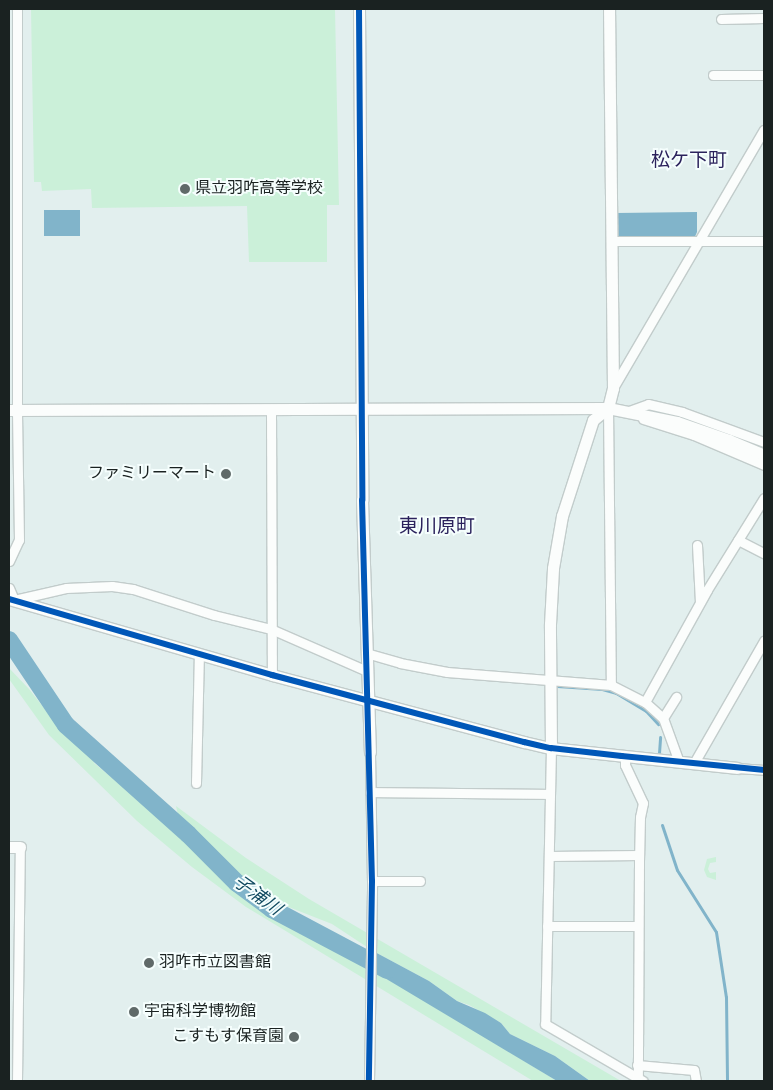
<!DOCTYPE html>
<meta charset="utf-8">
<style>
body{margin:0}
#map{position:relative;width:773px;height:1090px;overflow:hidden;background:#e2efee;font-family:"Sofia Sans Condensed","Noto Sans JP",sans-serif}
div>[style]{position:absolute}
.green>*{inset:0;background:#cbf0d9}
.water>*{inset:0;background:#81b4ca;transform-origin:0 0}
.stream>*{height:3px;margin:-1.5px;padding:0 1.5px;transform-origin:1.5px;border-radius:1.5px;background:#81b4ca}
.river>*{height:18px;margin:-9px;padding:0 9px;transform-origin:9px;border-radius:9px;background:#81b4ca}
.roads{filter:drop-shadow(1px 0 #c2cccb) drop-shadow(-1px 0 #c2cccb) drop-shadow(0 1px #c2cccb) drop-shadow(0 -1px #c2cccb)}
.minor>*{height:9px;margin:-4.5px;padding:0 4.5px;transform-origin:4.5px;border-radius:4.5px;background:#fbfdfc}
.tertiary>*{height:11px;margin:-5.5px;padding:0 5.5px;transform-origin:5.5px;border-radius:5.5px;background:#fbfdfc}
.cycleway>*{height:6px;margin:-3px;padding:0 3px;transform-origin:3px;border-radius:3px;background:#0057b8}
.dots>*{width:14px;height:14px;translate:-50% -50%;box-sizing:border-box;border:2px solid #f5fefd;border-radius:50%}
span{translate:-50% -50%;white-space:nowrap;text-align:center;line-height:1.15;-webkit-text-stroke:4px #f5fefd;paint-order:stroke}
.poi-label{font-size:16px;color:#1a2221}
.left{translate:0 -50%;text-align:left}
.right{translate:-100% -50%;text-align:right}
.water-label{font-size:18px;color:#114a60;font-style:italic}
.quarter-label{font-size:19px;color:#2b225c}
.frame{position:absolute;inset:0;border:10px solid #1a2221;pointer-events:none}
</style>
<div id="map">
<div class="green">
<div style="clip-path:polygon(31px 9px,335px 9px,339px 205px,327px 205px,327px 262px,249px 262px,247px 206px,92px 208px,91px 189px,42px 191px,41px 182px,34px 182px)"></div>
<div style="clip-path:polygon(9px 668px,29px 689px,62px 731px,69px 733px,92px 756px,94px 763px,188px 841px,197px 855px,241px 893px,290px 925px,400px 986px,557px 1081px,533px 1081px,246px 907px,192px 867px,137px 821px,49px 735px,9px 679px)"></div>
<div style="clip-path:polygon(176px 806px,246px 858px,309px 899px,621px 1081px,590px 1081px,555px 1056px,510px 1034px,501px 1023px,469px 1005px,457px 1001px,429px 981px,373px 951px,332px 924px,281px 904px,260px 892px,241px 879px,178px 815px)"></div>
<div style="clip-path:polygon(716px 857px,716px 862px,710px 863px,708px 869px,710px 873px,716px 872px,716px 880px,707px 877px,704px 870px,707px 859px)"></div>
</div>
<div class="water">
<div style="left:80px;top:210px;width:26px;height:36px;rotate:90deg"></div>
<div style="clip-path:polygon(697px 212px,697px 232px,694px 239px,617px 237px,616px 213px)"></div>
<div style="clip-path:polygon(373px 951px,429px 981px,457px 1001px,485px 1013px,501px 1023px,510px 1034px,555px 1056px,590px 1081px,557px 1081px,373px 971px)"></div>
</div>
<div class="stream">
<div style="left:557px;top:686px;width:45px;rotate:3.8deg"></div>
<div style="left:602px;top:689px;width:15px;rotate:16deg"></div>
<div style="left:616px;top:693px;width:35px;rotate:31deg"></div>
<div style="left:646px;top:711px;width:18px;rotate:47deg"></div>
<div style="left:659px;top:753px;width:16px;rotate:-86deg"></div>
<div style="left:662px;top:825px;width:47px;rotate:71.6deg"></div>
<div style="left:677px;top:870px;width:73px;rotate:57.8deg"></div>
<div style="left:716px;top:932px;width:66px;rotate:81.3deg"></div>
<div style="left:726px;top:997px;width:84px;rotate:89.3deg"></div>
</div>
<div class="river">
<div style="left:9px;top:640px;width:102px;rotate:56.2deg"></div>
<div style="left:66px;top:725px;width:164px;rotate:41.8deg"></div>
<div style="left:188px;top:834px;width:69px;rotate:45deg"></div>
<div style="left:237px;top:883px;width:44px;rotate:36.6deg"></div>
<div style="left:272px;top:909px;width:130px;rotate:27.9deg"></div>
</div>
<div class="roads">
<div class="minor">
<div style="left:721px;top:19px;width:43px;rotate:-1.3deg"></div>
<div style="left:713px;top:75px;width:51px"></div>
<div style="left:611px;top:241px;width:153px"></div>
<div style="left:613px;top:388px;width:299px;rotate:-59.7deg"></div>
<div style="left:608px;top:408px;width:277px;rotate:89.4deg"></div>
<div style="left:271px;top:410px;width:265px;rotate:89.8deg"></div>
<div style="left:629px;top:411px;width:20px;rotate:-20deg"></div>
<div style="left:648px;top:404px;width:35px;rotate:13deg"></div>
<div style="left:682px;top:412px;width:87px;rotate:20.1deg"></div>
<div style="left:643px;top:419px;width:53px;rotate:17.4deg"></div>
<div style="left:694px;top:435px;width:76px;rotate:23.2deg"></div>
<div style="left:738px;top:540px;width:29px;rotate:27deg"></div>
<div style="left:697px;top:545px;width:57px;rotate:87deg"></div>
<div style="left:9px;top:561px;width:23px;rotate:-65deg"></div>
<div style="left:19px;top:540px;width:130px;rotate:-90.9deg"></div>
<div style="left:17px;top:410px;width:401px;rotate:-90deg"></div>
<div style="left:9px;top:588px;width:13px;rotate:67deg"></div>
<div style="left:14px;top:600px;width:53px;rotate:-13deg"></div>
<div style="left:66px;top:588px;width:46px;rotate:-2.5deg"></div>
<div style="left:112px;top:586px;width:21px;rotate:8deg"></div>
<div style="left:133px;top:589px;width:85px;rotate:17.8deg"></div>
<div style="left:214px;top:615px;width:59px;rotate:13.8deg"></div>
<div style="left:271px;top:629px;width:105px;rotate:23.6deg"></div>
<div style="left:366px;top:653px;width:35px;rotate:16deg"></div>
<div style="left:400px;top:663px;width:48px;rotate:10.8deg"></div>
<div style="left:447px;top:672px;width:165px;rotate:4.5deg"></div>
<div style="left:611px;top:685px;width:38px;rotate:27deg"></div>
<div style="left:645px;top:702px;width:24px;rotate:42deg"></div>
<div style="left:663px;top:718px;width:47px;rotate:70deg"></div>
<div style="left:645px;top:702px;width:128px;rotate:-61deg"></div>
<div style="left:707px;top:590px;width:108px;rotate:-58.2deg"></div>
<div style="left:663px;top:718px;width:25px;rotate:-58deg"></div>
<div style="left:551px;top:748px;width:276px;rotate:91.2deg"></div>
<div style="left:545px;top:1024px;width:113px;rotate:30.2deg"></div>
<div style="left:625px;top:756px;width:9px;rotate:90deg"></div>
<div style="left:625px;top:765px;width:42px;rotate:64.7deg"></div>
<div style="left:643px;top:803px;width:14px;rotate:102deg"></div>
<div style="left:640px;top:817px;width:45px;rotate:91.3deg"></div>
<div style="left:639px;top:862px;width:216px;rotate:90.3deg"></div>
<div style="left:694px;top:763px;width:141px;rotate:-60.2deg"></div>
<div style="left:737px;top:768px;width:27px;rotate:4deg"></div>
<div style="left:196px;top:783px;width:129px;rotate:-88.7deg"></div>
<div style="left:370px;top:792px;width:180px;rotate:0.6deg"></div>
<div style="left:549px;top:856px;width:90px;rotate:-0.6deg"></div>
<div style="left:372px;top:881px;width:48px"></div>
<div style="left:547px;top:926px;width:91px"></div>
<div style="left:637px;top:1065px;width:57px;rotate:5deg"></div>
<div style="left:694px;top:1070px;width:11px;rotate:80deg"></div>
<div style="left:17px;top:1081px;width:234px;rotate:-89.3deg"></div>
<div style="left:369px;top:1081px;width:200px;rotate:-89.1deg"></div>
<div style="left:372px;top:881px;width:129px;rotate:-90.9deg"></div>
</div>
<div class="tertiary">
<div style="left:359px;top:9px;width:491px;rotate:89.6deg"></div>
<div style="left:362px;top:500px;width:252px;rotate:88.2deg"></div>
<div style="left:9px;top:410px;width:599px;rotate:-0.19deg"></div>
<div style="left:608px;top:408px;width:70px;rotate:11.5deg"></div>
<div style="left:677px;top:422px;width:55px;rotate:19.1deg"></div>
<div style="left:729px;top:440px;width:38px;rotate:23deg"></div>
<div style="left:9px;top:599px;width:274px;rotate:16.1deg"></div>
<div style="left:272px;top:675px;width:261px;rotate:14.9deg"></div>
<div style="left:524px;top:742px;width:28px;rotate:13deg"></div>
<div style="left:551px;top:748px;width:187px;rotate:6.1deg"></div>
<div style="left:551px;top:748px;width:124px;rotate:-90.5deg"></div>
<div style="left:550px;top:624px;width:56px;rotate:-86.9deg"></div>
<div style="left:553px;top:568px;width:53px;rotate:-80.2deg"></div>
<div style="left:562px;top:516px;width:101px;rotate:-72.1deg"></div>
<div style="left:593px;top:420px;width:19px;rotate:-39deg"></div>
<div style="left:608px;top:408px;width:21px;rotate:-76deg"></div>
<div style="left:613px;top:388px;width:379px;rotate:-90.6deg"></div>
<div style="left:9px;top:847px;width:11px"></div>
</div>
</div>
<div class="cycleway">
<div style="left:359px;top:9px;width:491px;rotate:89.6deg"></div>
<div style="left:362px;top:500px;width:381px;rotate:88.5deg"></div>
<div style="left:372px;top:881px;width:200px;rotate:90.9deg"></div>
<div style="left:9px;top:599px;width:274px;rotate:16.1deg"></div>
<div style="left:272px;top:675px;width:261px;rotate:14.9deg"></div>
<div style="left:524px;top:742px;width:28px;rotate:13deg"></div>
<div style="left:551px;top:748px;width:71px;rotate:6.4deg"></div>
<div style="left:622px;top:756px;width:143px;rotate:5.6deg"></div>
</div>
<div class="dots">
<div style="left:185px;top:189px;background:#606a69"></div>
<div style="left:226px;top:474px;background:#606a69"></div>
<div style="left:149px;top:963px;background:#606a69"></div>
<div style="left:134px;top:1012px;background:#606a69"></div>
<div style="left:294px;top:1037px;background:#606a69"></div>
</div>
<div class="poi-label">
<span class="left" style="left:195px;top:189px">県立羽咋高等学校</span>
<span class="right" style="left:216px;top:474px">ファミリーマート</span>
<span class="left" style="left:159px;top:963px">羽咋市立図書館</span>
<span class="left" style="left:144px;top:1012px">宇宙科学博物館</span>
<span class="right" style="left:284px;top:1037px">こすもす保育園</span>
</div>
<div class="water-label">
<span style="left:257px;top:896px;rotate:36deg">子浦川</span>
</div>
<div class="quarter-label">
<span style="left:689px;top:161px">松ケ下町</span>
<span style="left:437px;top:527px">東川原町</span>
</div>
<div class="frame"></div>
</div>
